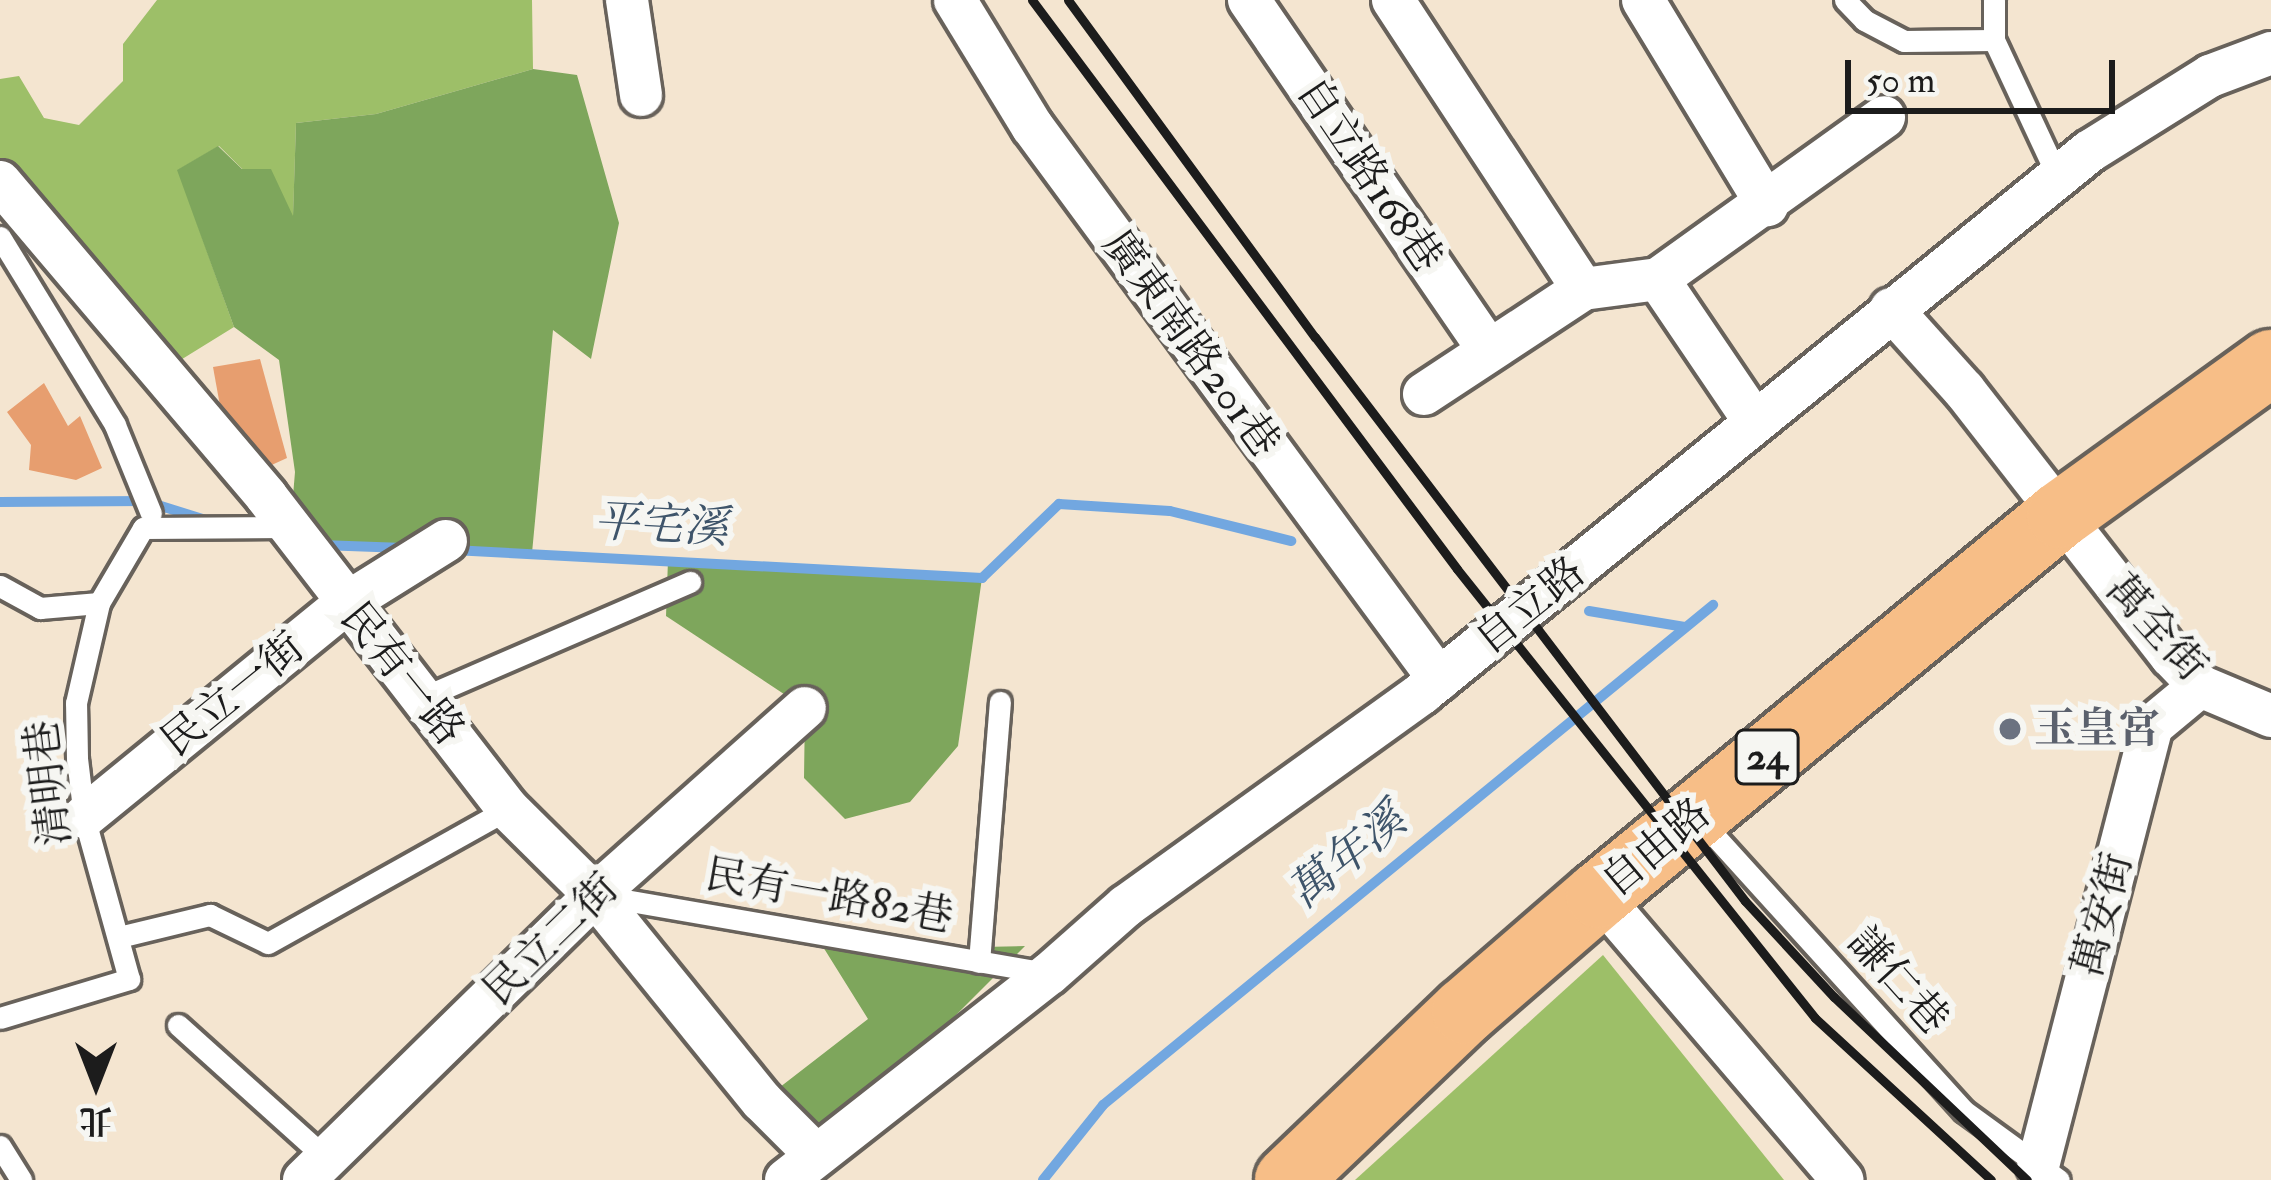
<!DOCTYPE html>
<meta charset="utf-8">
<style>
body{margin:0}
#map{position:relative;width:2271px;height:1180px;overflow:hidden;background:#f4e5d0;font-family:"IM FELL Double Pica","Noto Serif TC",serif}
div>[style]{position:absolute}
.green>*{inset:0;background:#9dbf68}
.forest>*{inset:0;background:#7ea65c}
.stream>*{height:10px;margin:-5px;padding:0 5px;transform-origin:5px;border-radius:5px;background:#72a7e0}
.building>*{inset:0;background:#e79e6f}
.roads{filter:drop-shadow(3px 0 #68625b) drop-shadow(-3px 0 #68625b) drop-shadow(0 3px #68625b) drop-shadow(0 -3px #68625b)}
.service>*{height:21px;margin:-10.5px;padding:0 10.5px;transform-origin:10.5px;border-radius:10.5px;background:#fff}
.minor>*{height:42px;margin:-21px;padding:0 21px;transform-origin:21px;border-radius:21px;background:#fff}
.primary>*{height:66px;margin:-33px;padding:0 33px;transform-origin:33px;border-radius:33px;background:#f7be87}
.rail>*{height:9px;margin:-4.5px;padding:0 4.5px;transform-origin:4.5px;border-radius:4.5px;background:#1c1c1c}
.dots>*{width:33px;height:33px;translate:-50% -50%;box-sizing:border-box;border:6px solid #f6f6f2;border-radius:50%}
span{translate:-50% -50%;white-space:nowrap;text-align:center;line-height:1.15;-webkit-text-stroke:12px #f6f6f2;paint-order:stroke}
.shield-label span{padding:3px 9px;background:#f6f6f2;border:3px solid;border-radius:9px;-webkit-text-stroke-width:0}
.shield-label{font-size:39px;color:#1c1c1c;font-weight:700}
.street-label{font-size:42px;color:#1c1c1c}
.worship-label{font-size:42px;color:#5b616d;font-weight:700}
.left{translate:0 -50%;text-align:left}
.water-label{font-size:45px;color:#3e546a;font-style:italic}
.north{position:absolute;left:36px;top:1024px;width:120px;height:120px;-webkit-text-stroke:9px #f6f6f2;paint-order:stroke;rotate:180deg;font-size:33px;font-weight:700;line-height:48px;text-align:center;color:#1c1c1c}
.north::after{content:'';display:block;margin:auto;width:42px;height:54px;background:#1c1c1c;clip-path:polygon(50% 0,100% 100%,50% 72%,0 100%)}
.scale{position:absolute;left:1845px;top:60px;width:270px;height:54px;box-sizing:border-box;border:6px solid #1c1c1c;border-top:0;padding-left:15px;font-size:36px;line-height:42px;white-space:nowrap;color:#1c1c1c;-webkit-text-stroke:9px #f6f6f2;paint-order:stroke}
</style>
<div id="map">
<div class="green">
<div style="clip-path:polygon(157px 0,532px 0,533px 69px,376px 114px,296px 123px,293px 219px,219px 146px,178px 170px,234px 327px,145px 382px,0 214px,0 79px,19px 76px,44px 118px,79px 125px,123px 81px,123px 44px)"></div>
<div style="clip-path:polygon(1603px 955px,1784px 1180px,1355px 1180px)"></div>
</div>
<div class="forest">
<div style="clip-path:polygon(533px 69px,577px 75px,619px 223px,591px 359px,553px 330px,532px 553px,289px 544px,295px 472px,279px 360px,234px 327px,177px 170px,218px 146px,242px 169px,271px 169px,293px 216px,296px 123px,376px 114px)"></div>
<div style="clip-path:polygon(668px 560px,982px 578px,958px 746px,910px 802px,845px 819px,804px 778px,805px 708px,666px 616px)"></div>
<div style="clip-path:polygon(815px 934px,934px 948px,1025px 946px,815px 1156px,762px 1101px,868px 1019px)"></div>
</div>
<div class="stream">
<div style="left:0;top:502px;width:145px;rotate:-0.4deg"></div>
<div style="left:145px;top:501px;width:67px;rotate:17.4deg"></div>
<div style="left:321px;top:545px;width:83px;rotate:2.1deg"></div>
<div style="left:453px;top:550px;width:530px;rotate:3.03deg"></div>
<div style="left:982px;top:578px;width:107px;rotate:-43.9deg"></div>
<div style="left:1059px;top:504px;width:111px;rotate:3.6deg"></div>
<div style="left:1170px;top:511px;width:125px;rotate:13.9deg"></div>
<div style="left:1589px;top:611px;width:97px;rotate:9.5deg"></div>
<div style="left:1043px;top:1180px;width:96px;rotate:-51.3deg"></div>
<div style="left:1103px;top:1105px;width:789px;rotate:-39.34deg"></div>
</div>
<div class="building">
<div style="clip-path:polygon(260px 359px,287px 458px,254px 473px,226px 439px,213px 367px)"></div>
<div style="clip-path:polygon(44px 383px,68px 426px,80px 416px,102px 468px,76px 480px,29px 470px,31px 445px,7px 412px)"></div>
</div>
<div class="roads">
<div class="service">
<div style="left:1845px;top:0;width:28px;rotate:46deg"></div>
<div style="left:1864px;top:20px;width:45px;rotate:27.7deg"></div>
<div style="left:1904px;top:41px;width:90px;rotate:-0.6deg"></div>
<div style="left:1994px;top:0;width:40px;rotate:90deg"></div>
<div style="left:1994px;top:40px;width:151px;rotate:65deg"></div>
<div style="left:0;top:237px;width:220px;rotate:58.5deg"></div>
<div style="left:115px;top:425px;width:95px;rotate:67.8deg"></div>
<div style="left:0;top:586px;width:46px;rotate:28.8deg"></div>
<div style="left:40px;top:608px;width:59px;rotate:-4.8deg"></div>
<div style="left:424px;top:697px;width:290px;rotate:-23.4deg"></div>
<div style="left:1701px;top:821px;width:391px;rotate:47.8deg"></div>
<div style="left:1964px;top:1111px;width:117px;rotate:36deg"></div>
<div style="left:601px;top:896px;width:455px;rotate:9.8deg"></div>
<div style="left:119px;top:937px;width:94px;rotate:-13.6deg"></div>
<div style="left:210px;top:915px;width:64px;rotate:25.8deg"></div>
<div style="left:268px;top:943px;width:275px;rotate:-29.2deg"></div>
<div style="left:979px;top:962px;width:261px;rotate:-85.4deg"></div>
<div style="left:0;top:1018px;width:135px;rotate:-16.8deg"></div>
<div style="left:129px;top:979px;width:168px;rotate:-105.5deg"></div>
<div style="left:84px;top:817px;width:59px;rotate:-96.8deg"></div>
<div style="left:77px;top:758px;width:55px;rotate:-91deg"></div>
<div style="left:76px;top:703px;width:103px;rotate:-77deg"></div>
<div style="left:99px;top:603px;width:87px;rotate:-59.6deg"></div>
<div style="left:143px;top:528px;width:146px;rotate:-0.4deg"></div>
<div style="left:178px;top:1025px;width:200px;rotate:42deg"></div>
<div style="left:0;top:1146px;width:40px;rotate:58deg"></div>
</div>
<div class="minor">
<div style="left:627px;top:0;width:96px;rotate:81.6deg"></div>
<div style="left:955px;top:0;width:148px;rotate:58.6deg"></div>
<div style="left:1032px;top:126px;width:687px;rotate:53.65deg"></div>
<div style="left:1249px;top:0;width:424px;rotate:55.6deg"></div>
<div style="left:1393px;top:0;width:346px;rotate:56.7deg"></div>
<div style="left:1643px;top:0;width:240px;rotate:58.8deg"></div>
<div style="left:0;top:182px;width:412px;rotate:49.7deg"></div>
<div style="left:266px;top:496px;width:396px;rotate:52.3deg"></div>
<div style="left:508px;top:809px;width:122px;rotate:44.7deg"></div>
<div style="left:595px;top:895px;width:265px;rotate:51deg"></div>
<div style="left:762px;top:1101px;width:76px;rotate:45deg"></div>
<div style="left:1658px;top:279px;width:173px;rotate:55.9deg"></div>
<div style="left:1891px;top:309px;width:109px;rotate:48deg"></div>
<div style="left:1964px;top:390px;width:337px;rotate:52.1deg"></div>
<div style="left:2171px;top:656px;width:42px;rotate:46deg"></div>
<div style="left:2200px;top:686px;width:77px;rotate:22.9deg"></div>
<div style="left:1424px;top:394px;width:191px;rotate:-33.4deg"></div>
<div style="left:1583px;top:289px;width:76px;rotate:-7.6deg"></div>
<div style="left:1658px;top:279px;width:278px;rotate:-35.6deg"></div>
<div style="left:84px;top:817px;width:337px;rotate:-39.2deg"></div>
<div style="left:345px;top:604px;width:119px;rotate:-32deg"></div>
<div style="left:1599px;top:895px;width:375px;rotate:49.5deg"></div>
<div style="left:2038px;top:1166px;width:455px;rotate:-75.5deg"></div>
<div style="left:2152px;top:726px;width:62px;rotate:-39.8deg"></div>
<div style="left:304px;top:1180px;width:407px;rotate:-44.4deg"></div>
<div style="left:595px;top:895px;width:281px;rotate:-41.7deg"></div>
<div style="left:786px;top:1180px;width:335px;rotate:-38.1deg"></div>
<div style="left:1050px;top:973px;width:101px;rotate:-41.4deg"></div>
<div style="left:1126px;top:906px;width:365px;rotate:-35.7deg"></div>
<div style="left:1422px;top:693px;width:860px;rotate:-39.06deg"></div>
<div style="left:2090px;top:151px;width:142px;rotate:-32deg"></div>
<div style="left:2210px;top:76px;width:65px;rotate:-20.7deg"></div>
</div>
<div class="primary">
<div style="left:1288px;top:1180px;width:245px;rotate:-43.7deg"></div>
<div style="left:1465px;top:1011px;width:177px;rotate:-40.9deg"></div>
<div style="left:1599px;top:895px;width:597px;rotate:-39.5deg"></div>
<div style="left:2060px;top:515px;width:260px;rotate:-35.8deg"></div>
</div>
</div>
<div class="rail">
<div style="left:1032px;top:0;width:710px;rotate:53.24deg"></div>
<div style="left:1457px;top:569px;width:574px;rotate:51.43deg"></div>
<div style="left:1815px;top:1018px;width:239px;rotate:42.6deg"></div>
<div style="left:1068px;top:0;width:418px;rotate:53.8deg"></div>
<div style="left:1315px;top:337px;width:709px;rotate:52.68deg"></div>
<div style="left:1745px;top:901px;width:131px;rotate:47.2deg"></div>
<div style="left:1834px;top:997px;width:266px;rotate:43.5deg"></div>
</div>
<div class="dots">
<div style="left:2010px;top:729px;background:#6b7280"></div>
</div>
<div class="shield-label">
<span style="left:1767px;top:757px">24</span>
</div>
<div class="street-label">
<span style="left:1369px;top:175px;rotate:56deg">自立路168巷</span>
<span style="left:1191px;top:344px;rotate:54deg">廣東南路201巷</span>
<span style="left:1530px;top:606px;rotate:-39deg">自立路</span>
<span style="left:2156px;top:628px;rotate:48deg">萬全街</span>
<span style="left:402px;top:674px;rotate:51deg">民有一路</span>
<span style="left:233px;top:695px;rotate:-39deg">民立一街</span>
<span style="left:49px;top:783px;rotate:-97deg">清明巷</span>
<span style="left:1656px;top:848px;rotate:-40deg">自由路</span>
<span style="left:829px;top:896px;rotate:10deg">民有一路82巷</span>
<span style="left:2103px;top:915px;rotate:-75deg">萬安街</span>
<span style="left:551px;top:940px;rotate:-44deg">民立二街</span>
<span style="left:1898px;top:981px;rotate:48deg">謙仁巷</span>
</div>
<div class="worship-label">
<span class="left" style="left:2034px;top:729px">玉皇宮</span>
</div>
<div class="water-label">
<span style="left:661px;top:526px;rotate:3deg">平宅溪</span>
<span style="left:1348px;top:857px;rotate:-39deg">萬年溪</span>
</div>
<div class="north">北</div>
<div class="scale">50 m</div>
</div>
